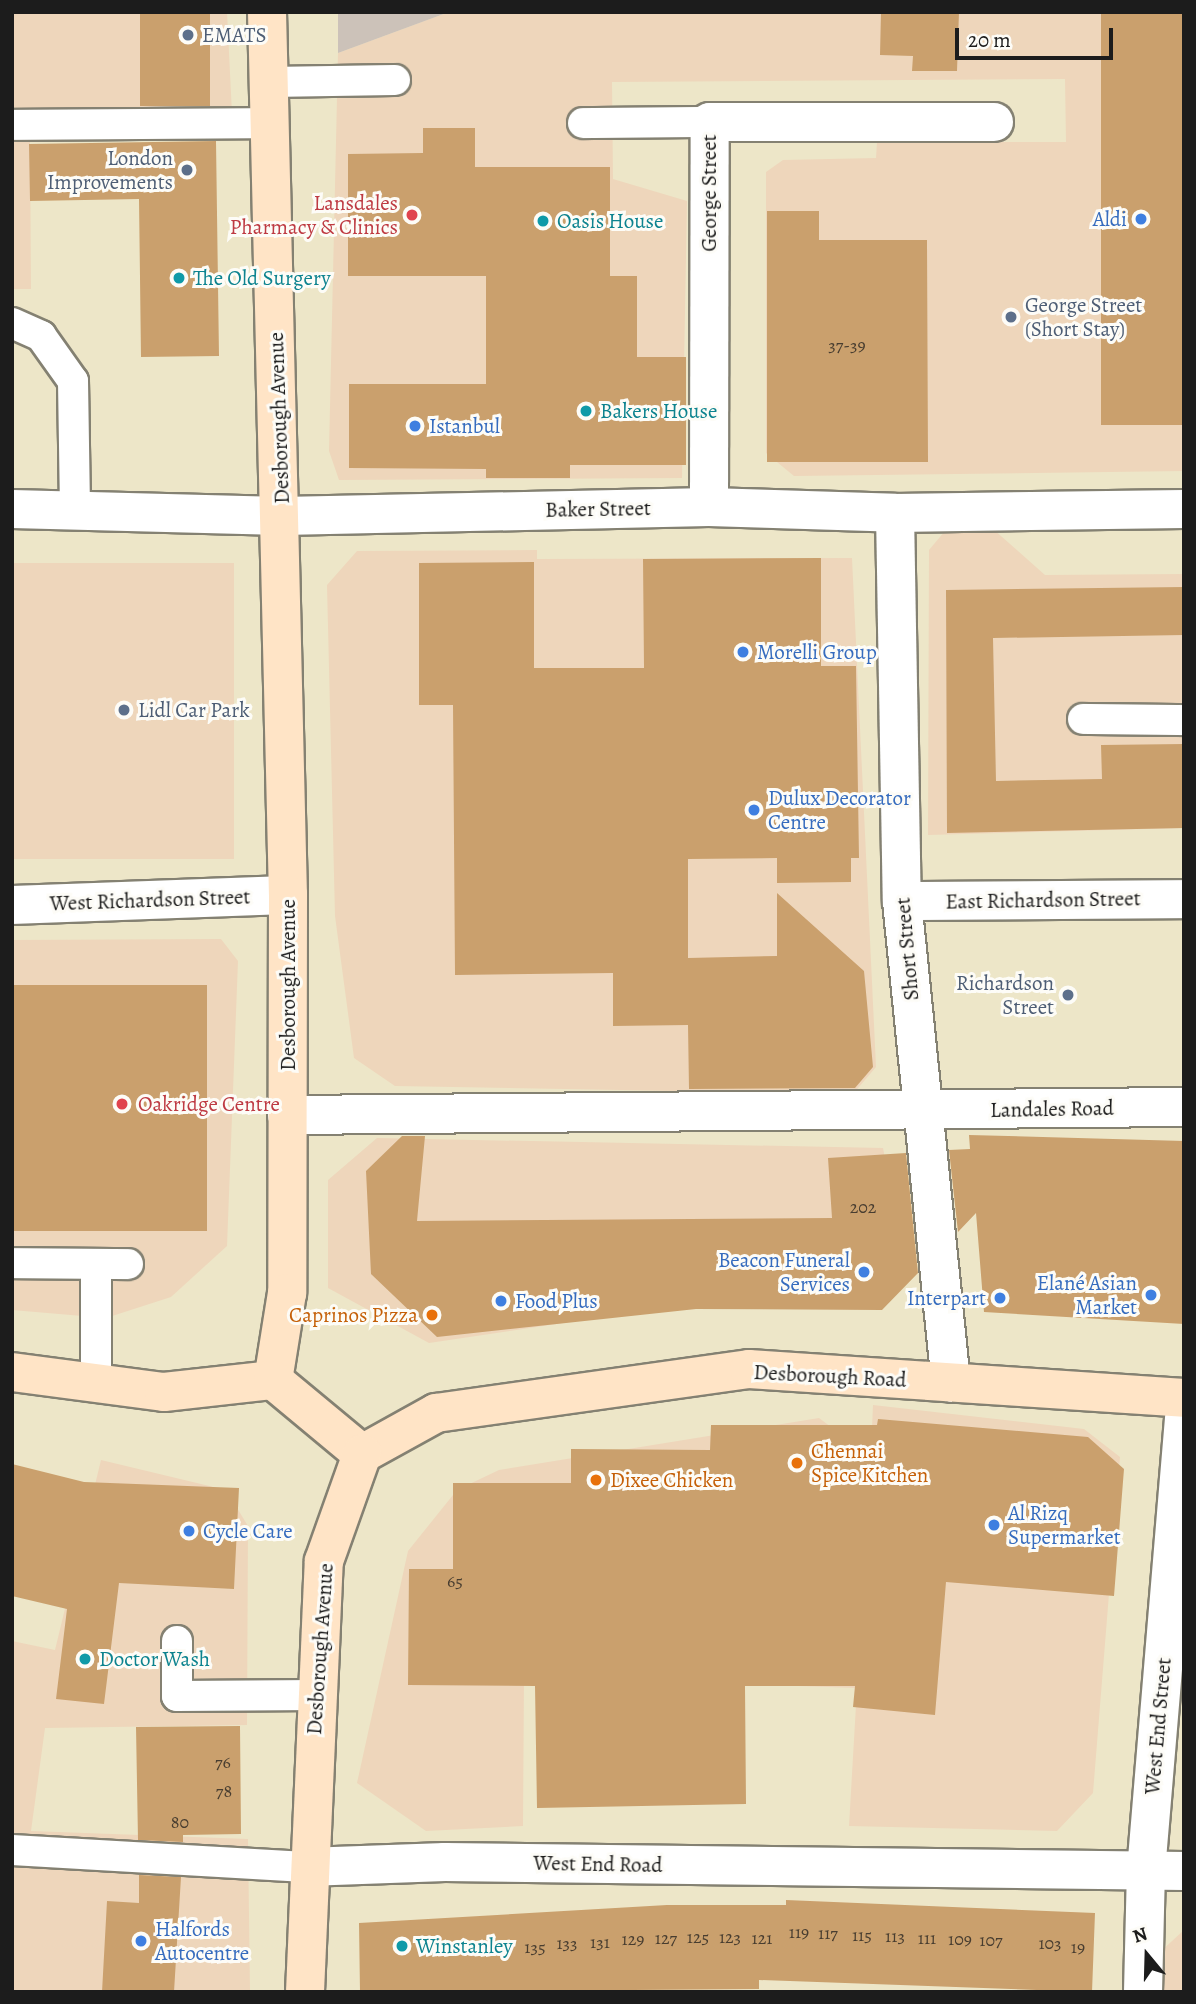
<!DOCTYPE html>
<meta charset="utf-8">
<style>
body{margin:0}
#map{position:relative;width:1196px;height:2004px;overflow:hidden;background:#ede6c8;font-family:Alegreya,serif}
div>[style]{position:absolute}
.built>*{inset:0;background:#eed6bb;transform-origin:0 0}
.industrial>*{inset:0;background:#ccc2b9}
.building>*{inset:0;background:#caa06d;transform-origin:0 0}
.roads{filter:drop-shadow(2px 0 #848172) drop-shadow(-2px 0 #848172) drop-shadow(0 2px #848172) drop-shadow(0 -2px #848172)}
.lane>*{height:30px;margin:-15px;padding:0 15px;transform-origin:15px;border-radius:15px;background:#fff}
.street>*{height:38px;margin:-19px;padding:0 19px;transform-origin:19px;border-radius:19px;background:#fff}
.secondary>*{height:38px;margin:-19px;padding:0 19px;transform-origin:19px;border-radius:19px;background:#ffe4c6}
.dots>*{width:19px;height:19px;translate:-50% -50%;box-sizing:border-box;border:4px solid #fdfcf7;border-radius:50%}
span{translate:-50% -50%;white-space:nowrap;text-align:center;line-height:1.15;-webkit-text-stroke:6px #fdfcf7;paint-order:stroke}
.number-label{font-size:18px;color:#483d30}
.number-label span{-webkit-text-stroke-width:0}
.service-label{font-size:21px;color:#4e5e75}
.left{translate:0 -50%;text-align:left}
.right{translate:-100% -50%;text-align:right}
.street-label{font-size:21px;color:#1c1c1c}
.health-label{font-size:21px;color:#be3a42}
.shop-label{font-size:21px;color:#366cbe}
.culture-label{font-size:21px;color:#0d838f}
.food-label{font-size:21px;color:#c56008}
.frame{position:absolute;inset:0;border:14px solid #1c1c1c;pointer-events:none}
.north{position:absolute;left:1112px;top:1920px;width:70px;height:70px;-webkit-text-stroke:5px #fdfcf7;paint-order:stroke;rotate:341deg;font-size:19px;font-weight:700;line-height:28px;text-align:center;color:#1c1c1c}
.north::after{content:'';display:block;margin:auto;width:24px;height:32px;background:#1c1c1c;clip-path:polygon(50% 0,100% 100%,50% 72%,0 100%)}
.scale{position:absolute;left:955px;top:28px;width:158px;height:32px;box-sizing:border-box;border:4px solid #1c1c1c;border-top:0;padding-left:9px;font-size:21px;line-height:24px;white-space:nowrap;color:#1c1c1c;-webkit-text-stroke:5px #fdfcf7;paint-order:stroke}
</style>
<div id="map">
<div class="built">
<div style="clip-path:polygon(12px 12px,227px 12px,233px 134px,30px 138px,31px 289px,12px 289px)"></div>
<div style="clip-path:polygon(449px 12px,1184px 12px,1184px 471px,794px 476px,766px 453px,766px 172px,783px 160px,876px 158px,877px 142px,1066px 142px,1065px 79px,612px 82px,613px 179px,687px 201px,682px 478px,339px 480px,329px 451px,338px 53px)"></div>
<div style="clip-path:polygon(993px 529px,1045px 575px,1184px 574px,1184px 828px,928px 835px,929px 550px,945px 531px)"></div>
<div style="clip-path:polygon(537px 550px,537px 559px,852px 558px,876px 1067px,853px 1094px,395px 1086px,354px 1058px,335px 916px,327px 585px,357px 551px)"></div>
<div style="left:12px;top:563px;width:222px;height:296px"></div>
<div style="clip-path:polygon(221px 939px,238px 961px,227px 1246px,171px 1297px,106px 1318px,12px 1310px,12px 940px)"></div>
<div style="clip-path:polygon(377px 1138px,883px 1148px,908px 1274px,877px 1309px,657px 1309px,429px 1343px,328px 1288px,328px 1180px)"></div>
<div style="clip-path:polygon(873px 1405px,1084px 1429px,1120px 1457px,1093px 1793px,1057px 1831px,849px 1826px,857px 1688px,524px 1677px,523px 1826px,426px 1831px,357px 1783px,408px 1551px,457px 1490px,499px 1470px,819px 1418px,831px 1427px,872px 1428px)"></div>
<div style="clip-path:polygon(101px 1460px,226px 1490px,248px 1526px,247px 1725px,45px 1728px,31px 1831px,248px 1839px,250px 1992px,12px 1992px,12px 1641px,55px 1650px)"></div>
<div style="clip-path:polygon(1184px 1930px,1184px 1992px,1159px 1992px,1159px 1953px)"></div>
</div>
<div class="industrial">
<div style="clip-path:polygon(338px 12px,449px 12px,338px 53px)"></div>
</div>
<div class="building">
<div style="left:140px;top:12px;width:70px;height:94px"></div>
<div style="clip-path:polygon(881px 12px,959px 12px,957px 71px,912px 71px,913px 56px,880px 55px)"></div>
<div style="left:1101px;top:12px;width:83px;height:413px"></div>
<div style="clip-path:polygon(423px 128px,475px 128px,475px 167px,610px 167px,610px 276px,637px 276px,637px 357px,686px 357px,686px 465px,570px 465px,570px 478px,486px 478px,486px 469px,349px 468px,349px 384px,486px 384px,486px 276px,348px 276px,348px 154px,423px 153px)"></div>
<div style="clip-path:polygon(216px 141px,219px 356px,141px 357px,139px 199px,30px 201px,29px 144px)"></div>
<div style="clip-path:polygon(767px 211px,819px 211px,819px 240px,927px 240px,928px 462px,767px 462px)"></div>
<div style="clip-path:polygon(821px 558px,821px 666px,856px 666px,859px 858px,851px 858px,851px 882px,777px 883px,777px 858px,688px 859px,688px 958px,777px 956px,777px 893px,864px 971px,873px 1067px,855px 1088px,689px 1089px,688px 1025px,613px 1026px,613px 973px,455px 975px,453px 705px,419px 705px,419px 563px,534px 562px,534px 668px,644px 668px,643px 559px)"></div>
<div style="clip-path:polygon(1184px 587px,1184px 635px,993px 638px,996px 781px,1102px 779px,1101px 745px,1184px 744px,1184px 828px,947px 833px,946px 590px)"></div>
<div style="left:207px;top:985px;width:246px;height:195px;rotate:90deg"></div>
<div style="clip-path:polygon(969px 1135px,1184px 1141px,1184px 1324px,984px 1312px,976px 1213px,958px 1232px,949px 1150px,970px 1149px)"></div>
<div style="clip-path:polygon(402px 1136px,425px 1136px,417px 1221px,832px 1218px,828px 1158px,906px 1153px,918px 1273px,882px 1310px,696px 1309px,437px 1337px,371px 1274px,366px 1171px)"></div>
<div style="clip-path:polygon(878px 1419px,1088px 1437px,1124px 1469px,1114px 1596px,946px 1582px,935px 1715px,853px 1707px,855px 1686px,745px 1686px,746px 1804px,537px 1808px,535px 1686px,408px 1685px,409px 1569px,453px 1569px,453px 1483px,571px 1483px,571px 1449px,710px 1450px,711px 1425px,877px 1425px)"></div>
<div style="clip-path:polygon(12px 1464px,84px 1482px,239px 1488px,234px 1589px,119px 1583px,104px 1704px,56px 1699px,67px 1609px,12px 1596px)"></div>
<div style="clip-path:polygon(240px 1726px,241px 1834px,183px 1835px,183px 1842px,138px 1840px,136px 1727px)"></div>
<div style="clip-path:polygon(139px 1875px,181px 1877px,174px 1992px,102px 1992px,107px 1901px,139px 1903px)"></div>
<div style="clip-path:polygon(786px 1900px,1095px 1913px,1092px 1992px,759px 1980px,759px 1989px,360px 1992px,359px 1923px,667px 1905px,786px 1905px)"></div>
</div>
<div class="roads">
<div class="lane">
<div style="left:269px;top:82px;width:126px;rotate:-0.9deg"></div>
<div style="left:583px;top:123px;width:127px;rotate:-0.5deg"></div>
<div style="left:12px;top:125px;width:259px;rotate:-0.4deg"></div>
<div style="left:12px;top:323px;width:32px;rotate:24deg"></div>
<div style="left:41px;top:336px;width:55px;rotate:54.6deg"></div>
<div style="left:73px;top:381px;width:129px;rotate:89.1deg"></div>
<div style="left:1083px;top:719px;width:101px;rotate:0.6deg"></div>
<div style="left:12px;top:1263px;width:116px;rotate:0.5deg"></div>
<div style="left:96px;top:1264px;width:119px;rotate:90deg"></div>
<div style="left:177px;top:1641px;width:55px;rotate:90deg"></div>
<div style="left:177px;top:1696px;width:140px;rotate:-0.4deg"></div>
<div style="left:12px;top:1850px;width:294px;rotate:3.3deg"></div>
</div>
<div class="street">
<div style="left:709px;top:507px;width:385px;rotate:-89.9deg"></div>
<div style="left:710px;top:122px;width:284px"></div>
<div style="left:12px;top:509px;width:270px;rotate:1.5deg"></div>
<div style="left:282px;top:516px;width:427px;rotate:-1.2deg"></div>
<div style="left:709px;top:507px;width:186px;rotate:1.8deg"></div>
<div style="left:895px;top:513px;width:289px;rotate:-0.8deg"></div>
<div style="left:895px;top:513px;width:388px;rotate:89deg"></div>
<div style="left:902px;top:901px;width:484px;rotate:84.2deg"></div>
<div style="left:902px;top:901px;width:282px;rotate:-0.4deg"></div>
<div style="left:12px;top:905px;width:276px;rotate:-2.1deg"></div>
<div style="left:287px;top:1115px;width:897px;rotate:-0.51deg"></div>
<div style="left:306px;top:1867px;width:139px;rotate:-2.1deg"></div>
<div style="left:445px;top:1862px;width:739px;rotate:0.7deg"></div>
<div style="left:1143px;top:1992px;width:121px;rotate:-88.6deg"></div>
<div style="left:1146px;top:1871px;width:455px;rotate:-85.2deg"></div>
</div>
<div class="secondary">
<div style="left:267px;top:12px;width:883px;rotate:88.64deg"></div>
<div style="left:288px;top:895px;width:398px;rotate:90.1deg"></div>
<div style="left:287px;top:1293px;width:88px;rotate:99.1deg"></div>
<div style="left:12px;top:1372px;width:153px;rotate:7.5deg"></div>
<div style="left:164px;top:1392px;width:110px;rotate:-6.3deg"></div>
<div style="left:273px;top:1380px;width:116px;rotate:39.7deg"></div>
<div style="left:362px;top:1454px;width:85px;rotate:-29deg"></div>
<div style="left:436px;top:1413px;width:316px;rotate:-8deg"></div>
<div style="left:749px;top:1369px;width:436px;rotate:3.8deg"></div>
<div style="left:305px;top:1992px;width:431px;rotate:-87.5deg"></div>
<div style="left:324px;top:1561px;width:114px;rotate:-70.4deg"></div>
</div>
</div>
<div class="dots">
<div style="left:188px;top:35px;background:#5c6f8a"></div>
<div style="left:187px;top:170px;background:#5c6f8a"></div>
<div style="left:412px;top:215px;background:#e0444e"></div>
<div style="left:1141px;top:219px;background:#3f7fe0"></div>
<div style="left:543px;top:221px;background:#0f9aa8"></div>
<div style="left:179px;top:278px;background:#0f9aa8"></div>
<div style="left:1011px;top:317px;background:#5c6f8a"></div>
<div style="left:586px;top:411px;background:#0f9aa8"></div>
<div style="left:415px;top:426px;background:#3f7fe0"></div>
<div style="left:743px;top:652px;background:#3f7fe0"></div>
<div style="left:124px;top:710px;background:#5c6f8a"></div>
<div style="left:754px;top:810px;background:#3f7fe0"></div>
<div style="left:1068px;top:995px;background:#5c6f8a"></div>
<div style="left:122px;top:1104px;background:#e0444e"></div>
<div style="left:864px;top:1272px;background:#3f7fe0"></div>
<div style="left:1151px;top:1295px;background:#3f7fe0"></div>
<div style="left:1000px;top:1298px;background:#3f7fe0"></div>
<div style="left:501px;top:1301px;background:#3f7fe0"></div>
<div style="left:432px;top:1315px;background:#e8710a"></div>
<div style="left:797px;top:1463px;background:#e8710a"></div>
<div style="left:596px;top:1480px;background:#e8710a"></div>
<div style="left:994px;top:1525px;background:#3f7fe0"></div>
<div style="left:189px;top:1531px;background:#3f7fe0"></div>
<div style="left:85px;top:1659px;background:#0f9aa8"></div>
<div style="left:141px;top:1941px;background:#3f7fe0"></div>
<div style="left:402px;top:1946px;background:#0f9aa8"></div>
</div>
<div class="number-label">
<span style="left:847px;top:345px">37-39</span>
<span style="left:863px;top:1207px">202</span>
<span style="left:455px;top:1581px">65</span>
<span style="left:223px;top:1762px">76</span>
<span style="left:224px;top:1791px">78</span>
<span style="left:180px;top:1822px">80</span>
<span style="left:799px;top:1932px">119</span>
<span style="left:828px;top:1933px">117</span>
<span style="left:862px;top:1935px">115</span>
<span style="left:895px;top:1936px">113</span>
<span style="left:698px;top:1937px">125</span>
<span style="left:730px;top:1937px">123</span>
<span style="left:666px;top:1938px">127</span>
<span style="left:762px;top:1938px">121</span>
<span style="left:927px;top:1938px">111</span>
<span style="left:633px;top:1939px">129</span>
<span style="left:960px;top:1939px">109</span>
<span style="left:991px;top:1940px">107</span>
<span style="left:600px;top:1942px">131</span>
<span style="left:567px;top:1943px">133</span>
<span style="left:1050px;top:1943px">103</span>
<span style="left:535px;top:1947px">135</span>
<span style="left:1078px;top:1947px">19</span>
</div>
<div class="service-label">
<span class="left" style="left:202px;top:35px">EMATS</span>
<span class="right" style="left:173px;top:170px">London<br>Improvements</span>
<span class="left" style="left:1025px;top:317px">George Street<br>(Short Stay)</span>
<span class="left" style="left:138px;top:710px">Lidl Car Park</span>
<span class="right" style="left:1054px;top:995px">Richardson<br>Street</span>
</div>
<div class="street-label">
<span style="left:709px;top:193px;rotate:-90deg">George Street</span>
<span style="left:279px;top:418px;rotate:-92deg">Desborough Avenue</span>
<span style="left:598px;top:509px;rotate:-1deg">Baker Street</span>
<span style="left:150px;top:900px;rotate:-2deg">West Richardson Street</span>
<span style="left:1043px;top:900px;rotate:-1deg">East Richardson Street</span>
<span style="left:907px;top:949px;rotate:-95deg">Short Street</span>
<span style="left:288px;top:985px;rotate:-90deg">Desborough Avenue</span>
<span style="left:1052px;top:1109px;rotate:-1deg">Landales Road</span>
<span style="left:830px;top:1376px;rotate:3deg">Desborough Road</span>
<span style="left:320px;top:1649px;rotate:-86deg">Desborough Avenue</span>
<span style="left:1158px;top:1726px;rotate:-85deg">West End Street</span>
<span style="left:598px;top:1864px;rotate:1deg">West End Road</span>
</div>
<div class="health-label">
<span class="right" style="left:398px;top:215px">Lansdales<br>Pharmacy &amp; Clinics</span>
<span class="left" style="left:138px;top:1104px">Oakridge Centre</span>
</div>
<div class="shop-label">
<span class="right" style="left:1127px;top:219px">Aldi</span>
<span class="left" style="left:429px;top:426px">Istanbul</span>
<span class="left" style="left:757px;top:652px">Morelli Group</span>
<span class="left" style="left:768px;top:810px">Dulux Decorator<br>Centre</span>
<span class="right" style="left:850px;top:1272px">Beacon Funeral<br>Services</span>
<span class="right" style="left:1137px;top:1295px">Elané Asian<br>Market</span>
<span class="right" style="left:986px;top:1298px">Interpart</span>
<span class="left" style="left:515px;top:1301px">Food Plus</span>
<span class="left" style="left:1008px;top:1525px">Al Rizq<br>Supermarket</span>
<span class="left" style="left:203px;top:1531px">Cycle Care</span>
<span class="left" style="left:155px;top:1941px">Halfords<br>Autocentre</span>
</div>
<div class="culture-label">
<span class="left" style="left:557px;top:221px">Oasis House</span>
<span class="left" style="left:193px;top:278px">The Old Surgery</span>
<span class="left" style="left:600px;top:411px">Bakers House</span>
<span class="left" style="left:99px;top:1659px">Doctor Wash</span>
<span class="left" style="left:416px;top:1946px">Winstanley</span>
</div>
<div class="food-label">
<span class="right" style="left:418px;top:1315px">Caprinos Pizza</span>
<span class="left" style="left:811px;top:1463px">Chennai<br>Spice Kitchen</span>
<span class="left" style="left:610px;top:1480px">Dixee Chicken</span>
</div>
<div class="frame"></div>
<div class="north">N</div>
<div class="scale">20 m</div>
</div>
